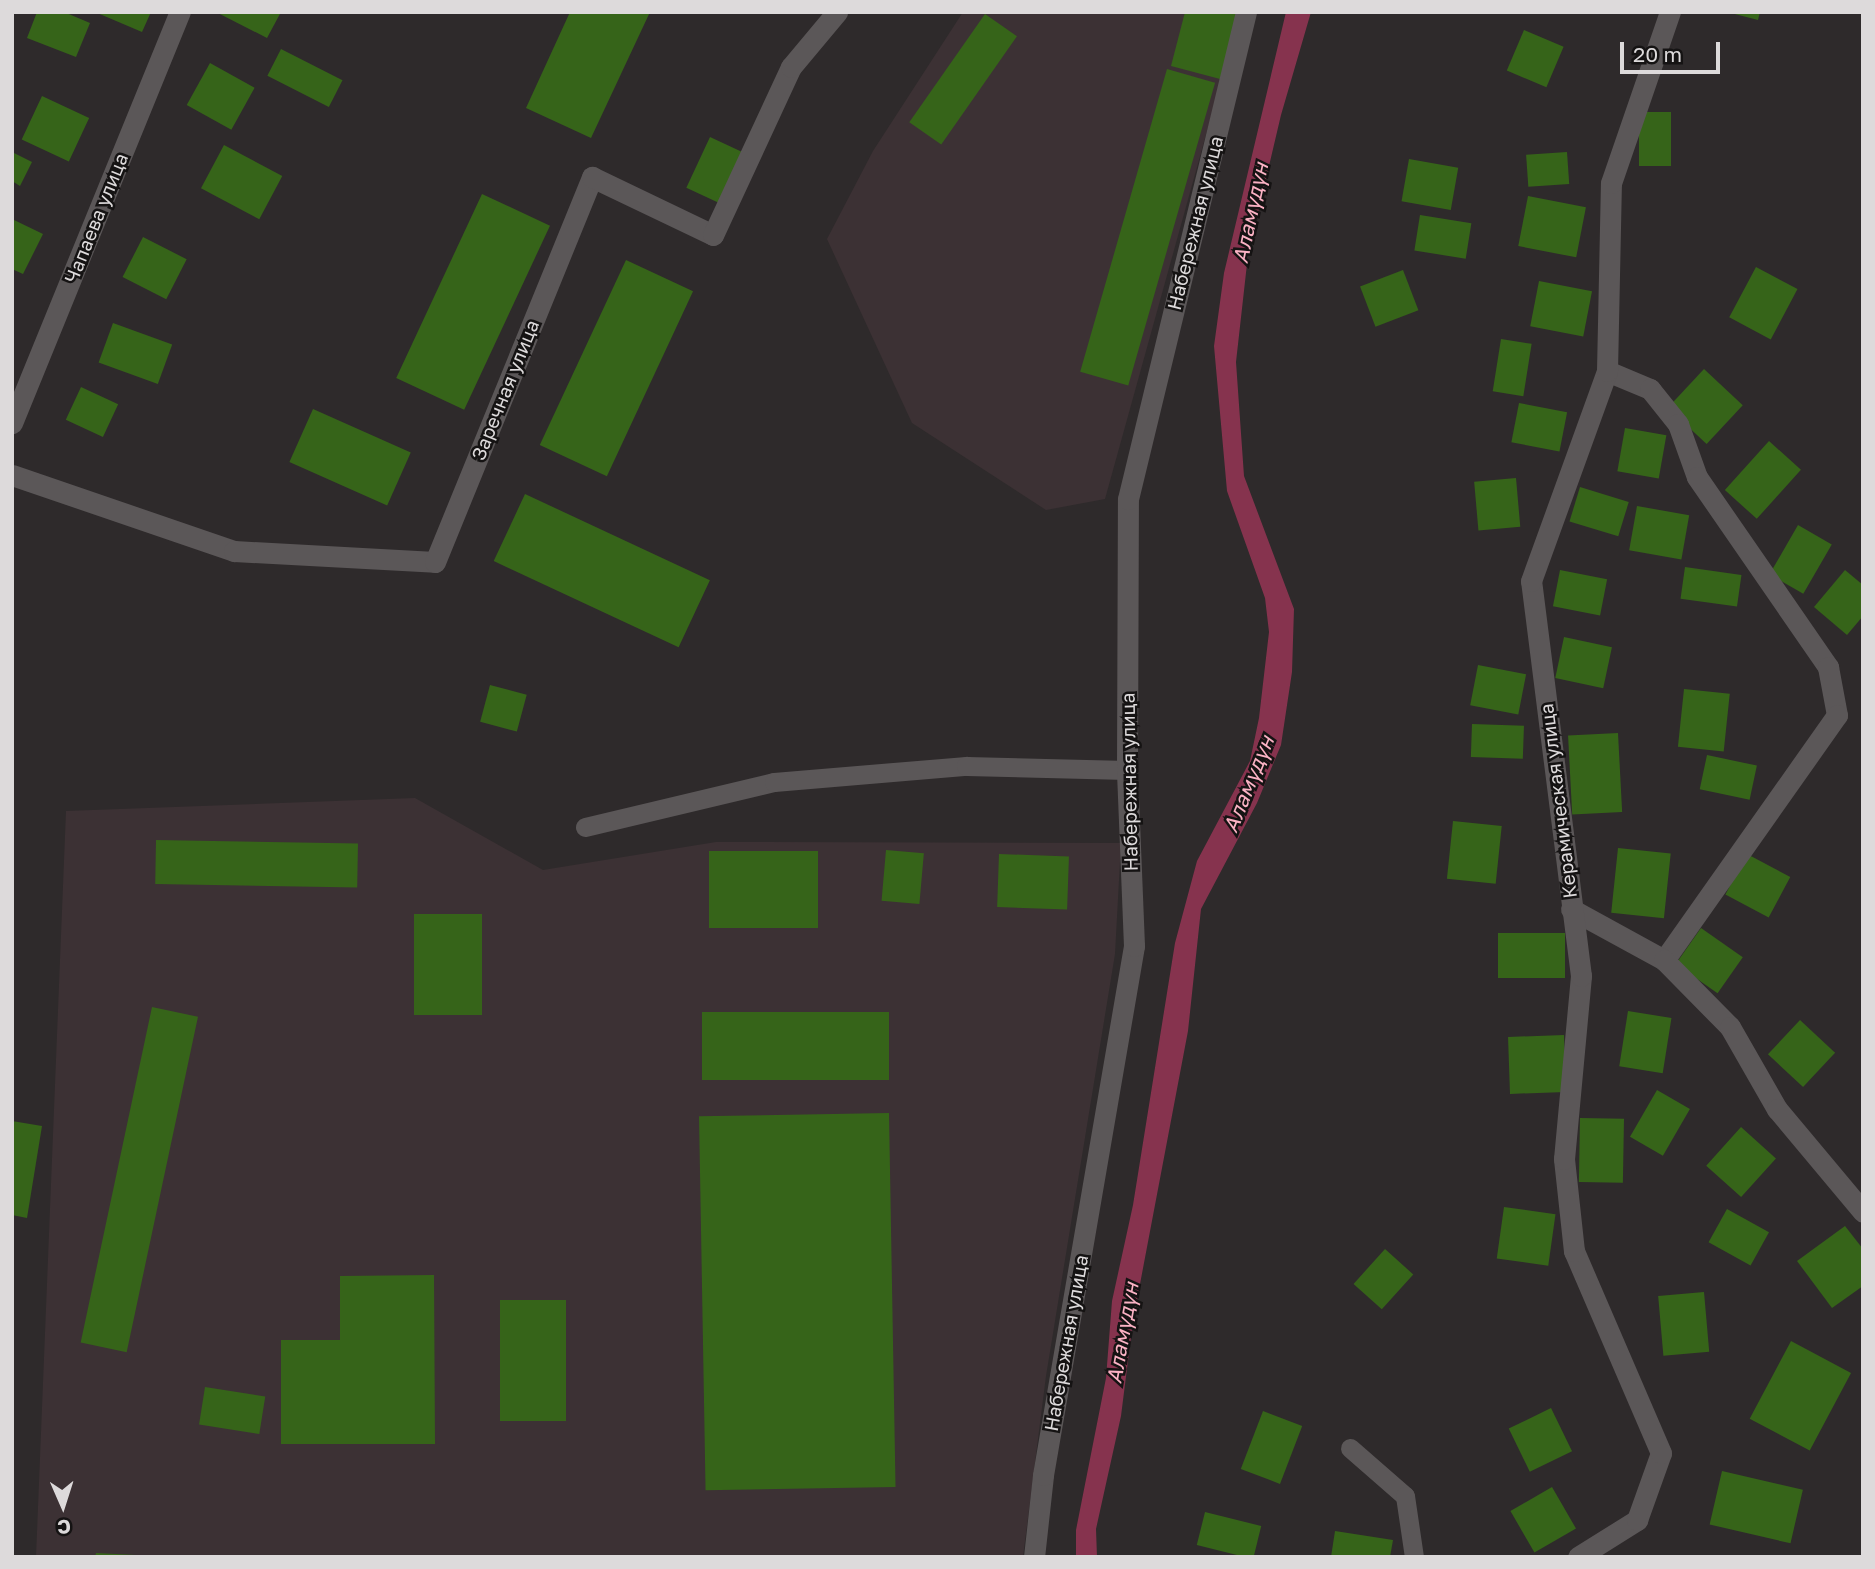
<!DOCTYPE html>
<meta charset="utf-8">
<style>
body{margin:0}
#map{position:relative;width:1875px;height:1569px;overflow:hidden;background:#2e2a2b;font-family:"Golos Text",sans-serif}
div>[style]{position:absolute}
.built>*{inset:0;background:#3c3134}
.water>*{inset:0;background:#86334e}
.building>*{inset:0;background:#366419;transform-origin:0 0}
.service>*{height:19px;margin:-9.5px;padding:0 9.5px;transform-origin:9.5px;border-radius:9.5px;background:#5b5758}
.minor>*{height:21px;margin:-10.5px;padding:0 10.5px;transform-origin:10.5px;border-radius:10.5px;background:#5b5758}
span{translate:-50% -50%;white-space:nowrap;text-align:center;line-height:1.15;-webkit-text-stroke:5px #151313;paint-order:stroke}
.street-label{font-size:19px;color:#dddadb}
.water-label{font-size:21px;color:#fbb2c4;font-style:italic}
.frame{position:absolute;inset:0;border:14px solid #dddadb;pointer-events:none}
.north{position:absolute;left:28px;top:1471px;width:70px;height:70px;-webkit-text-stroke:5px #151313;paint-order:stroke;rotate:177deg;font-size:19px;font-weight:700;line-height:28px;text-align:center;color:#dddadb}
.north::after{content:'';display:block;margin:auto;width:24px;height:32px;background:#dddadb;clip-path:polygon(50% 0,100% 100%,50% 72%,0 100%)}
.scale{position:absolute;left:1620px;top:42px;width:100px;height:32px;box-sizing:border-box;border:4px solid #dddadb;border-top:0;padding-left:9px;font-size:21px;line-height:24px;white-space:nowrap;color:#dddadb;-webkit-text-stroke:5px #151313;paint-order:stroke}
</style>
<div id="map">
<div class="built">
<div style="clip-path:polygon(963px 12px,1240px 12px,1105px 499px,1046px 510px,912px 423px,827px 239px,873px 151px)"></div>
<div style="clip-path:polygon(415px 798px,543px 870px,716px 842px,1121px 843px,1115px 954px,1046px 1376px,1023px 1557px,36px 1557px,66px 811px)"></div>
</div>
<div class="water">
<div style="clip-path:polygon(1286px 12px,1311px 12px,1281px 115px,1248px 255px,1236px 362px,1244px 476px,1294px 609px,1292px 672px,1281px 745px,1257px 803px,1201px 909px,1188px 1031px,1133px 1321px,1121px 1416px,1096px 1529px,1097px 1557px,1076px 1557px,1076px 1530px,1106px 1378px,1112px 1301px,1133px 1205px,1175px 943px,1197px 861px,1250px 761px,1259px 718px,1269px 632px,1265px 598px,1227px 491px,1214px 346px,1224px 273px)"></div>
</div>
<div class="building">
<div style="clip-path:polygon(37px 12px,64px 12px,90px 23px,76px 57px,27px 38px)"></div>
<div style="clip-path:polygon(95px 12px,151px 12px,142px 32px)"></div>
<div style="clip-path:polygon(216px 12px,281px 12px,267px 38px)"></div>
<div style="clip-path:polygon(570px 12px,650px 12px,591px 138px,526px 108px)"></div>
<div style="clip-path:polygon(1185px 12px,1238px 12px,1220px 79px,1171px 66px)"></div>
<div style="clip-path:polygon(1727px 12px,1760px 12px,1758px 20px)"></div>
<div style="left:985px;top:14px;width:39px;height:132px;rotate:35deg"></div>
<div style="left:1524px;top:30px;width:43px;height:44px;rotate:23deg"></div>
<div style="left:281px;top:49px;width:69px;height:30px;rotate:27deg"></div>
<div style="left:210px;top:63px;width:51px;height:48px;rotate:29deg"></div>
<div style="left:1167px;top:69px;width:50px;height:315px;rotate:16deg"></div>
<div style="left:42px;top:96px;width:52px;height:48px;rotate:25deg"></div>
<div style="left:1639px;top:112px;width:32px;height:54px"></div>
<div style="left:710px;top:137px;width:35px;height:56px;rotate:25deg"></div>
<div style="left:224px;top:145px;width:66px;height:49px;rotate:28deg"></div>
<div style="clip-path:polygon(12px 152px,32px 162px,20px 186px,12px 181px)"></div>
<div style="left:1567px;top:152px;width:32px;height:41px;rotate:86deg"></div>
<div style="left:1409px;top:159px;width:50px;height:43px;rotate:10deg"></div>
<div style="left:482px;top:194px;width:75px;height:203px;rotate:25deg"></div>
<div style="left:1528px;top:196px;width:59px;height:51px;rotate:11deg"></div>
<div style="left:1420px;top:215px;width:52px;height:36px;rotate:9deg"></div>
<div style="clip-path:polygon(12px 219px,43px 234px,23px 274px,12px 269px)"></div>
<div style="left:143px;top:237px;width:49px;height:45px;rotate:27deg"></div>
<div style="left:626px;top:260px;width:74px;height:204px;rotate:25deg"></div>
<div style="left:1756px;top:267px;width:47px;height:57px;rotate:28deg"></div>
<div style="left:1403px;top:270px;width:43px;height:46px;rotate:69deg"></div>
<div style="left:1539px;top:281px;width:54px;height:46px;rotate:11deg"></div>
<div style="left:113px;top:323px;width:63px;height:42px;rotate:20deg"></div>
<div style="left:1501px;top:339px;width:31px;height:53px;rotate:9deg"></div>
<div style="left:1704px;top:369px;width:53px;height:53px;rotate:43deg"></div>
<div style="left:81px;top:387px;width:41px;height:36px;rotate:25deg"></div>
<div style="left:1519px;top:403px;width:49px;height:40px;rotate:11deg"></div>
<div style="left:313px;top:409px;width:107px;height:58px;rotate:24deg"></div>
<div style="left:1625px;top:428px;width:42px;height:44px;rotate:10deg"></div>
<div style="left:1769px;top:441px;width:43px;height:66px;rotate:42deg"></div>
<div style="left:1516px;top:478px;width:49px;height:42px;rotate:85deg"></div>
<div style="left:1580px;top:487px;width:51px;height:36px;rotate:17deg"></div>
<div style="left:525px;top:494px;width:204px;height:74px;rotate:25deg"></div>
<div style="left:1637px;top:506px;width:53px;height:45px;rotate:10deg"></div>
<div style="left:1798px;top:525px;width:39px;height:57px;rotate:30deg"></div>
<div style="left:1685px;top:567px;width:57px;height:32px;rotate:8deg"></div>
<div style="left:1560px;top:570px;width:48px;height:37px;rotate:11deg"></div>
<div style="clip-path:polygon(1845px 570px,1863px 585px,1863px 616px,1847px 635px,1814px 607px)"></div>
<div style="left:1564px;top:637px;width:49px;height:42px;rotate:12deg"></div>
<div style="left:1478px;top:665px;width:49px;height:41px;rotate:11deg"></div>
<div style="left:490px;top:685px;width:38px;height:38px;rotate:15deg"></div>
<div style="left:1684px;top:689px;width:46px;height:58px;rotate:6deg"></div>
<div style="left:1472px;top:724px;width:52px;height:33px;rotate:2deg"></div>
<div style="left:1618px;top:733px;width:79px;height:50px;rotate:87deg"></div>
<div style="left:1707px;top:755px;width:51px;height:35px;rotate:12deg"></div>
<div style="left:1453px;top:821px;width:49px;height:58px;rotate:6deg"></div>
<div style="left:156px;top:840px;width:202px;height:44px;rotate:1deg"></div>
<div style="left:1618px;top:848px;width:53px;height:65px;rotate:6deg"></div>
<div style="left:886px;top:850px;width:38px;height:51px;rotate:5deg"></div>
<div style="left:818px;top:851px;width:77px;height:109px;rotate:90deg"></div>
<div style="left:999px;top:854px;width:70px;height:53px;rotate:2deg"></div>
<div style="left:1747px;top:854px;width:49px;height:46px;rotate:28deg"></div>
<div style="left:414px;top:914px;width:68px;height:101px"></div>
<div style="left:1701px;top:928px;width:51px;height:44px;rotate:35deg"></div>
<div style="left:1498px;top:933px;width:67px;height:45px"></div>
<div style="left:152px;top:1007px;width:47px;height:343px;rotate:12deg"></div>
<div style="left:1628px;top:1011px;width:44px;height:56px;rotate:9deg"></div>
<div style="left:702px;top:1012px;width:187px;height:68px"></div>
<div style="left:1800px;top:1020px;width:48px;height:47px;rotate:43deg"></div>
<div style="left:1564px;top:1035px;width:57px;height:56px;rotate:88deg"></div>
<div style="left:1657px;top:1090px;width:38px;height:54px;rotate:30deg"></div>
<div style="left:889px;top:1113px;width:374px;height:190px;rotate:89deg"></div>
<div style="left:1580px;top:1118px;width:44px;height:64px;rotate:1deg"></div>
<div style="clip-path:polygon(12px 1121px,42px 1126px,27px 1218px,12px 1215px)"></div>
<div style="left:1741px;top:1127px;width:47px;height:52px;rotate:42deg"></div>
<div style="left:1504px;top:1207px;width:52px;height:52px;rotate:8deg"></div>
<div style="left:1727px;top:1209px;width:48px;height:38px;rotate:29deg"></div>
<div style="clip-path:polygon(1845px 1226px,1863px 1249px,1863px 1286px,1832px 1308px,1797px 1261px)"></div>
<div style="left:1385px;top:1249px;width:38px;height:47px;rotate:42deg"></div>
<div style="clip-path:polygon(434px 1275px,435px 1444px,281px 1444px,281px 1340px,340px 1340px,340px 1276px)"></div>
<div style="left:1704px;top:1292px;width:60px;height:46px;rotate:85deg"></div>
<div style="left:500px;top:1300px;width:66px;height:121px"></div>
<div style="left:1791px;top:1341px;width:68px;height:88px;rotate:28deg"></div>
<div style="left:205px;top:1387px;width:61px;height:38px;rotate:9deg"></div>
<div style="left:1551px;top:1408px;width:48px;height:47px;rotate:64deg"></div>
<div style="left:1263px;top:1411px;width:42px;height:62px;rotate:21deg"></div>
<div style="left:1722px;top:1471px;width:83px;height:55px;rotate:13deg"></div>
<div style="left:1552px;top:1487px;width:48px;height:48px;rotate:60deg"></div>
<div style="left:1205px;top:1512px;width:58px;height:34px;rotate:14deg"></div>
<div style="clip-path:polygon(1335px 1531px,1393px 1540px,1390px 1557px,1331px 1557px)"></div>
<div style="clip-path:polygon(96px 1553px,136px 1555px,136px 1557px,95px 1557px)"></div>
</div>
<div class="service">
<div style="left:585px;top:827px;width:194px;rotate:-13.4deg"></div>
<div style="left:774px;top:782px;width:193px;rotate:-4.8deg"></div>
<div style="left:966px;top:766px;width:161px;rotate:1.4deg"></div>
<div style="left:1350px;top:1448px;width:73px;rotate:41.1deg"></div>
<div style="left:1405px;top:1496px;width:62px;rotate:81.6deg"></div>
</div>
<div class="minor">
<div style="left:1607px;top:371px;width:47px;rotate:22.7deg"></div>
<div style="left:1650px;top:389px;width:45px;rotate:51.3deg"></div>
<div style="left:1678px;top:424px;width:56px;rotate:70.3deg"></div>
<div style="left:1697px;top:477px;width:231px;rotate:55.4deg"></div>
<div style="left:1828px;top:667px;width:49px;rotate:79.4deg"></div>
<div style="left:1837px;top:715px;width:300px;rotate:125.2deg"></div>
<div style="left:12px;top:423px;width:444px;rotate:-67.8deg"></div>
<div style="left:12px;top:475px;width:235px;rotate:18.9deg"></div>
<div style="left:234px;top:551px;width:201px;rotate:3.1deg"></div>
<div style="left:435px;top:562px;width:416px;rotate:-67.8deg"></div>
<div style="left:592px;top:177px;width:134px;rotate:25.6deg"></div>
<div style="left:713px;top:235px;width:185px;rotate:-65.1deg"></div>
<div style="left:791px;top:67px;width:72px;rotate:-50.1deg"></div>
<div style="left:1571px;top:909px;width:106px;rotate:28.7deg"></div>
<div style="left:1664px;top:960px;width:94px;rotate:45.4deg"></div>
<div style="left:1730px;top:1027px;width:95px;rotate:60.2deg"></div>
<div style="left:1777px;top:1109px;width:134px;rotate:50.1deg"></div>
<div style="left:1034px;top:1557px;width:82px;rotate:-83.7deg"></div>
<div style="left:1043px;top:1475px;width:537px;rotate:-80.24deg"></div>
<div style="left:1134px;top:946px;width:176px;rotate:-92.3deg"></div>
<div style="left:1127px;top:770px;width:271px;rotate:-89.8deg"></div>
<div style="left:1128px;top:499px;width:501px;rotate:-76.38deg"></div>
<div style="left:1578px;top:1557px;width:70px;rotate:-32.1deg"></div>
<div style="left:1637px;top:1520px;width:71px;rotate:-70.3deg"></div>
<div style="left:1661px;top:1453px;width:220px;rotate:-113.3deg"></div>
<div style="left:1574px;top:1251px;width:93px;rotate:-96.2deg"></div>
<div style="left:1564px;top:1159px;width:184px;rotate:-84.7deg"></div>
<div style="left:1581px;top:976px;width:398px;rotate:-97.2deg"></div>
<div style="left:1531px;top:581px;width:223px;rotate:-70.1deg"></div>
<div style="left:1607px;top:371px;width:188px;rotate:-88.8deg"></div>
<div style="left:1611px;top:183px;width:181px;rotate:-71deg"></div>
</div>
<div class="street-label">
<span style="left:96px;top:218px;rotate:-68deg">Чапаева улица</span>
<span style="left:1195px;top:223px;rotate:-76deg">Набережная улица</span>
<span style="left:505px;top:390px;rotate:-68deg">Заречная улица</span>
<span style="left:1129px;top:782px;rotate:-91deg">Набережная улица</span>
<span style="left:1558px;top:801px;rotate:-97deg">Керамическая улица</span>
<span style="left:1066px;top:1343px;rotate:-80deg">Набережная улица</span>
</div>
<div class="water-label">
<span style="left:1250px;top:213px;rotate:-78deg">Аламүдүн</span>
<span style="left:1248px;top:784px;rotate:-68deg">Аламүдүн</span>
<span style="left:1122px;top:1333px;rotate:-80deg">Аламүдүн</span>
</div>
<div class="frame"></div>
<div class="north">С</div>
<div class="scale">20 m</div>
</div>
